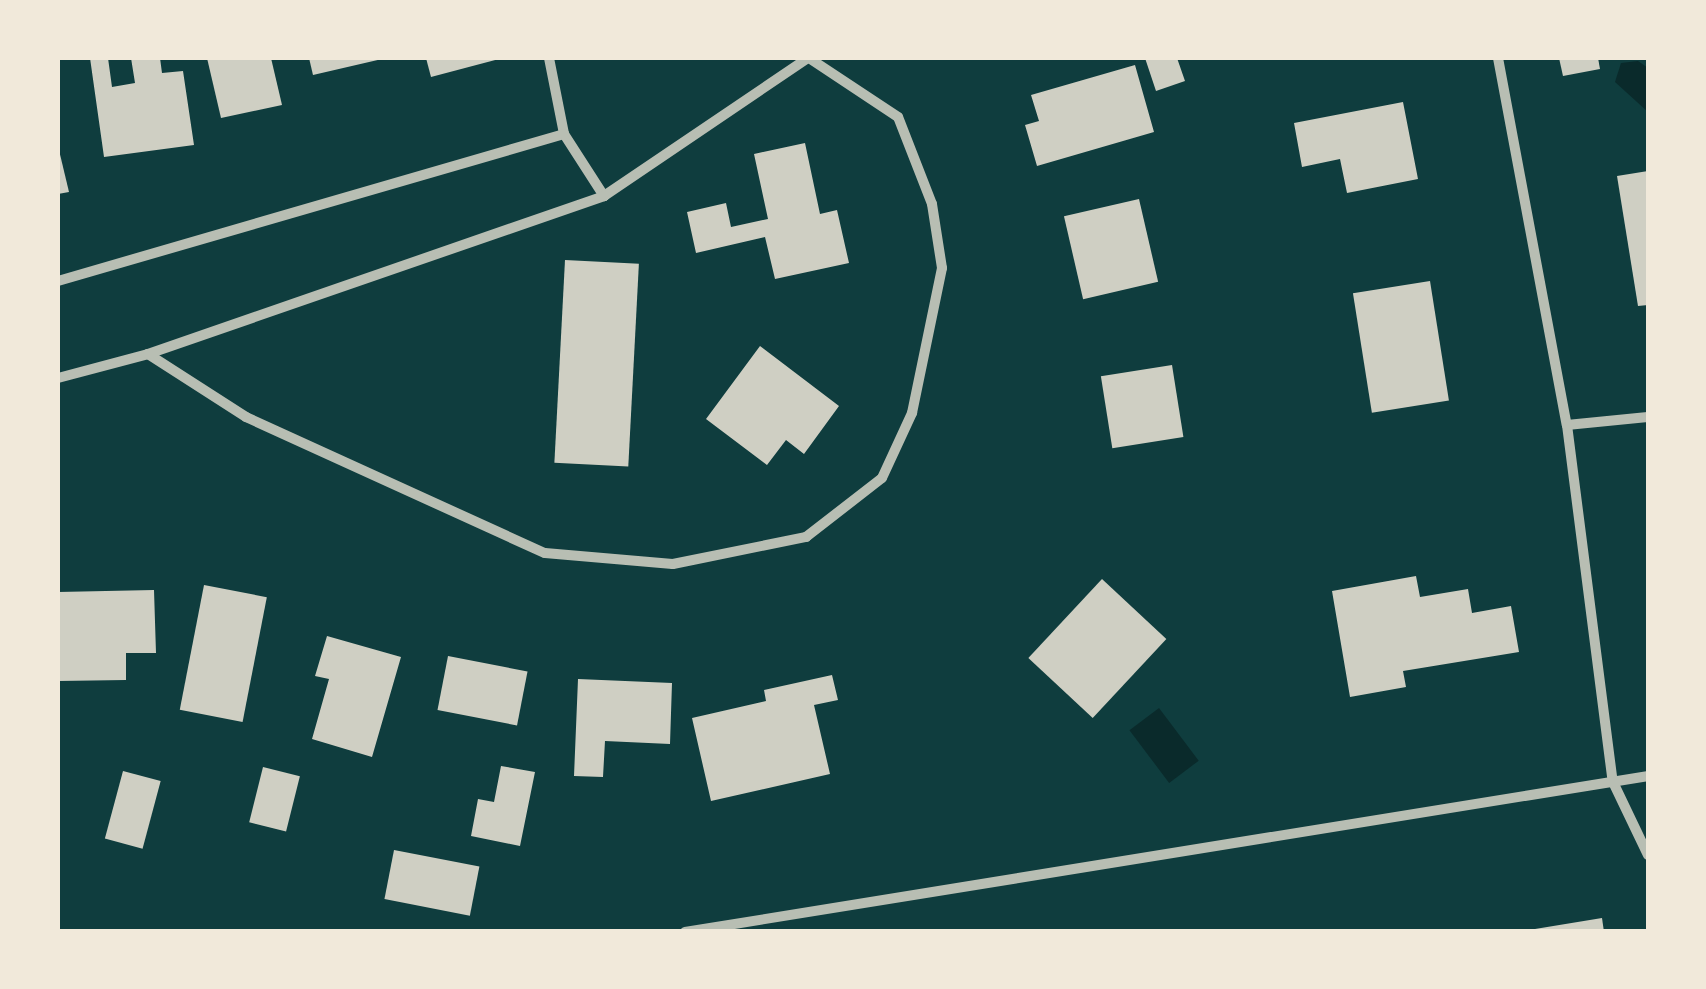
<!DOCTYPE html>
<style>
body{margin:0}
#map{position:relative;width:1706px;height:989px;overflow:hidden;background:#0f3d3e;font-family:Ubuntu,sans-serif}
div>[style]{position:absolute}
.water>*{inset:0;background:#0a2a2b;transform-origin:0 0}
.building>*{inset:0;background:#cfcfc3;transform-origin:0 0}
.minor>*{height:10px;margin:-5px;padding:0 5px;transform-origin:5px;border-radius:5px;background:#b8beb3}
span{translate:-50% -50%;white-space:nowrap;text-align:center;line-height:1.15;-webkit-text-stroke:9px #f1e9da;paint-order:stroke}
.frame{position:absolute;inset:0;border:60px solid #f1e9da;pointer-events:none}
</style>
<div id="map">
<div class="water">
<div style="clip-path:polygon(1638px 61px,1648px 68px,1648px 112px,1615px 82px,1621px 63px)"></div>
<div style="left:1159px;top:708px;width:66px;height:37px;rotate:53deg"></div>
</div>
<div class="building">
<div style="clip-path:polygon(90px 58px,108px 58px,112px 87px,135px 83px,131px 58px,160px 58px,162px 73px,183px 71px,194px 145px,104px 157px)"></div>
<div style="clip-path:polygon(207px 58px,271px 58px,282px 105px,221px 118px)"></div>
<div style="clip-path:polygon(309px 58px,381px 58px,382px 59px,313px 75px)"></div>
<div style="clip-path:polygon(426px 58px,498px 58px,499px 59px,431px 77px)"></div>
<div style="clip-path:polygon(1145px 58px,1177px 58px,1185px 81px,1156px 91px)"></div>
<div style="clip-path:polygon(1559px 58px,1598px 58px,1600px 69px,1563px 76px)"></div>
<div style="clip-path:polygon(1135px 65px,1154px 132px,1037px 166px,1025px 125px,1039px 121px,1031px 95px)"></div>
<div style="clip-path:polygon(1403px 102px,1418px 179px,1347px 193px,1340px 159px,1302px 167px,1294px 123px)"></div>
<div style="clip-path:polygon(805px 143px,820px 214px,837px 210px,849px 263px,775px 279px,765px 237px,696px 253px,687px 212px,726px 203px,731px 227px,768px 219px,754px 154px)"></div>
<div style="clip-path:polygon(58px 146px,69px 192px,58px 194px)"></div>
<div style="clip-path:polygon(1648px 171px,1648px 305px,1638px 306px,1617px 176px)"></div>
<div style="left:1139px;top:199px;width:85px;height:77px;rotate:77deg"></div>
<div style="left:565px;top:260px;width:74px;height:203px;rotate:3deg"></div>
<div style="left:1430px;top:281px;width:121px;height:78px;rotate:81deg"></div>
<div style="clip-path:polygon(760px 346px,839px 406px,804px 454px,786px 440px,767px 465px,706px 419px)"></div>
<div style="left:1172px;top:365px;width:73px;height:72px;rotate:81deg"></div>
<div style="clip-path:polygon(1416px 576px,1420px 597px,1468px 589px,1472px 613px,1511px 606px,1519px 652px,1403px 671px,1406px 687px,1350px 697px,1332px 591px)"></div>
<div style="left:1102px;top:579px;width:88px;height:108px;rotate:43deg"></div>
<div style="left:204px;top:585px;width:64px;height:127px;rotate:11deg"></div>
<div style="clip-path:polygon(154px 590px,156px 653px,126px 653px,126px 680px,58px 681px,58px 592px)"></div>
<div style="clip-path:polygon(327px 636px,401px 657px,372px 757px,312px 739px,329px 679px,315px 676px)"></div>
<div style="left:448px;top:656px;width:81px;height:55px;rotate:11deg"></div>
<div style="clip-path:polygon(832px 675px,838px 700px,814px 705px,830px 774px,711px 801px,692px 718px,766px 701px,764px 690px)"></div>
<div style="clip-path:polygon(578px 679px,672px 683px,670px 744px,605px 741px,603px 777px,574px 776px)"></div>
<div style="clip-path:polygon(501px 766px,535px 772px,520px 846px,471px 836px,478px 799px,494px 802px)"></div>
<div style="left:263px;top:767px;width:38px;height:57px;rotate:14deg"></div>
<div style="left:123px;top:771px;width:39px;height:70px;rotate:15deg"></div>
<div style="left:394px;top:850px;width:87px;height:50px;rotate:11deg"></div>
<div style="clip-path:polygon(1602px 918px,1604px 932px,1535px 932px,1535px 929px)"></div>
</div>
<div class="minor">
<div style="left:549px;top:58px;width:77px;rotate:78.8deg"></div>
<div style="left:564px;top:134px;width:74px;rotate:57.2deg"></div>
<div style="left:1498px;top:58px;width:373px;rotate:79.4deg"></div>
<div style="left:1567px;top:425px;width:360px;rotate:82.7deg"></div>
<div style="left:1613px;top:782px;width:81px;rotate:64.4deg"></div>
<div style="left:58px;top:281px;width:527px;rotate:-16.2deg"></div>
<div style="left:148px;top:354px;width:117px;rotate:32.7deg"></div>
<div style="left:246px;top:417px;width:328px;rotate:24.5deg"></div>
<div style="left:545px;top:553px;width:128px;rotate:4.9deg"></div>
<div style="left:673px;top:564px;width:136px;rotate:-11.5deg"></div>
<div style="left:806px;top:537px;width:96px;rotate:-37.8deg"></div>
<div style="left:882px;top:478px;width:72px;rotate:-65.2deg"></div>
<div style="left:912px;top:413px;width:148px;rotate:-78.3deg"></div>
<div style="left:942px;top:268px;width:65px;rotate:-98.9deg"></div>
<div style="left:932px;top:204px;width:93px;rotate:-111.3deg"></div>
<div style="left:898px;top:117px;width:107px;rotate:-146.5deg"></div>
<div style="left:58px;top:378px;width:93px;rotate:-14.9deg"></div>
<div style="left:148px;top:354px;width:483px;rotate:-19.1deg"></div>
<div style="left:604px;top:196px;width:246px;rotate:-34.1deg"></div>
<div style="left:1567px;top:425px;width:81px;rotate:-5.6deg"></div>
<div style="left:685px;top:932px;width:976px;rotate:-9.2deg"></div>
</div>
<div class="frame"></div>
</div>
